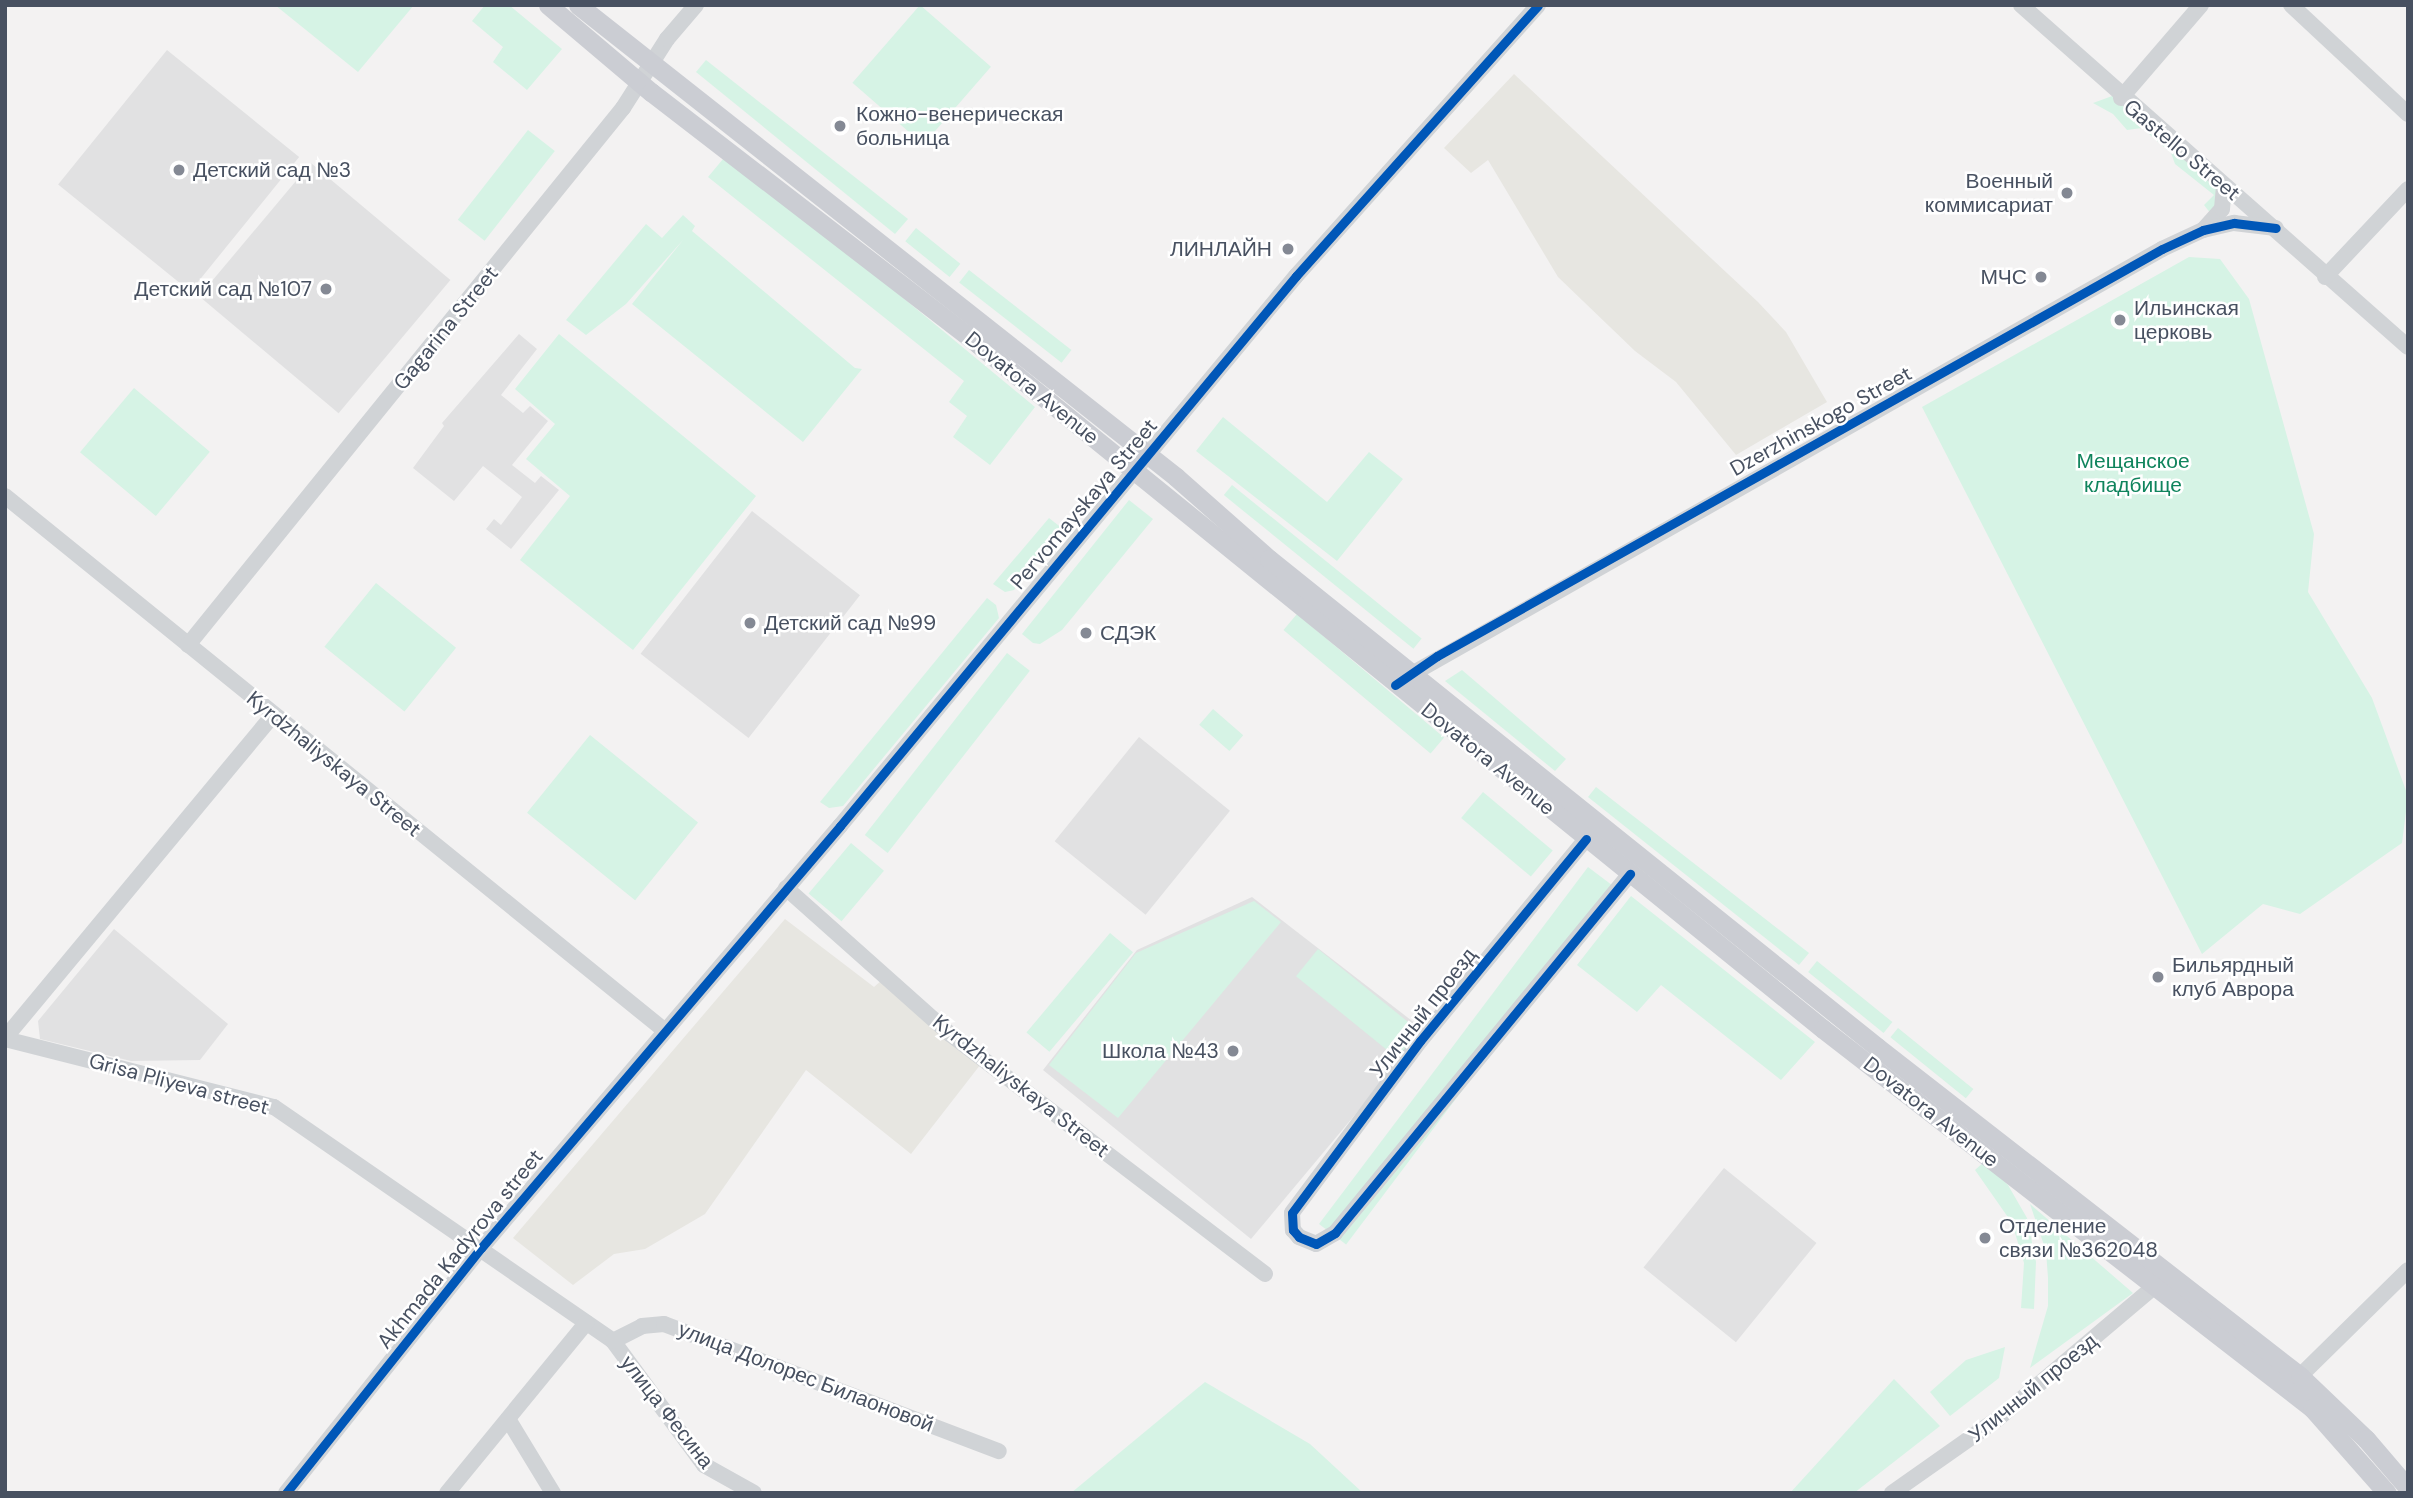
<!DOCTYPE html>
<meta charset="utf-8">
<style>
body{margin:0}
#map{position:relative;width:2413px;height:1498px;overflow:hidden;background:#f3f2f2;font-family:"DM Sans",sans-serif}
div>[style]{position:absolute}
.commercial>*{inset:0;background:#e7e6e1}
.education>*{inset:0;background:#e1e1e2;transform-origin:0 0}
.green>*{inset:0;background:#d6f3e5;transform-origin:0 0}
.minor>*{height:16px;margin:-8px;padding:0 8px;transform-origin:8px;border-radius:8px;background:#d0d3d6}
.major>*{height:19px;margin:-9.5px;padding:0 9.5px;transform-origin:9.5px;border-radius:9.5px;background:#cbcdd3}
.cycleway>*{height:9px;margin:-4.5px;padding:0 4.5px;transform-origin:4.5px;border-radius:4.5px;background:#0057b8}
.dots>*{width:19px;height:19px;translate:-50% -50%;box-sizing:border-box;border:4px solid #fff;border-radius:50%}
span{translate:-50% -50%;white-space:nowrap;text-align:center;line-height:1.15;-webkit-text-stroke:5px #fff;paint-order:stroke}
.poi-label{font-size:21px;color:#485161}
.left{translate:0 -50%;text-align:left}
.right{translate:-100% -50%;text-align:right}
.street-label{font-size:21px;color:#485161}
.park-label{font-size:21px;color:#10845d}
.frame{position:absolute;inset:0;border:7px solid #485161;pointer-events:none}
</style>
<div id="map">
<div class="commercial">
<div style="clip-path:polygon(1514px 74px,1758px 302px,1786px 332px,1827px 402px,1736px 455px,1676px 382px,1635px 351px,1558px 277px,1488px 160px,1471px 173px,1444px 148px)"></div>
<div style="clip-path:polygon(785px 919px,874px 987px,882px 980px,984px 1060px,911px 1154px,806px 1070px,705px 1214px,645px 1249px,614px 1254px,573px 1285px,513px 1238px)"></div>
</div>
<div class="education">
<div style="left:167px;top:50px;width:170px;height:173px;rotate:39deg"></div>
<div style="left:311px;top:163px;width:182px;height:174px;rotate:40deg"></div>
<div style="clip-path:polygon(519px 334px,537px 349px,501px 395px,523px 413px,530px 406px,548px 421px,512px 465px,535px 483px,541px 476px,559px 490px,511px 549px,486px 529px,494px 519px,501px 525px,522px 497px,483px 466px,454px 501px,413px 468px,444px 426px,442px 423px)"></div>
<div style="left:752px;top:511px;width:137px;height:181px;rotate:38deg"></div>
<div style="left:1139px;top:737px;width:117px;height:134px;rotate:39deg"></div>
<div style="clip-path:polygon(1252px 897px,1425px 1031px,1251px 1239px,1043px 1070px,1137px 950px)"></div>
<div style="clip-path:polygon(114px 929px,228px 1024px,200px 1060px,131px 1061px,40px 1039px,38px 1021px)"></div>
<div style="left:1724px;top:1168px;width:119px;height:128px;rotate:39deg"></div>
</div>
<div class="green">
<div style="clip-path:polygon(275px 5px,414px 5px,358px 72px)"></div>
<div style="clip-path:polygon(485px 5px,509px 5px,562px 49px,527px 90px,493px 62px,503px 47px,472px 21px)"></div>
<div style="left:920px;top:5px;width:94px;height:103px;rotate:41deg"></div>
<div style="clip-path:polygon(706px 60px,908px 219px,895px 234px,696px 72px)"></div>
<div style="clip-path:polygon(2115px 95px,2233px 202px,2211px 214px,2204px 205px,2214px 195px,2175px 164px,2171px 153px,2142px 128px,2127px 130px,2113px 114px,2093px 103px)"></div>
<div style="left:528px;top:130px;width:34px;height:114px;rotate:38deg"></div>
<div style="clip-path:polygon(728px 153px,1035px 407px,990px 465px,953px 437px,967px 416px,949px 402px,964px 381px,708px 177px)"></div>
<div style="clip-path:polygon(683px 215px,695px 226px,692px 231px,855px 368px,862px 369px,803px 442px,632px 304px,683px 240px,626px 304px,586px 335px,566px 320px,646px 224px,662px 238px)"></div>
<div style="left:916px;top:228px;width:57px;height:17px;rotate:39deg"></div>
<div style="clip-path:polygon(2189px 257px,2220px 259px,2249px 299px,2314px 534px,2308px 592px,2372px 698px,2408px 796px,2402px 843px,2300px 914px,2263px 904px,2202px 954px,1922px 407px)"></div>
<div style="left:969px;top:270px;width:130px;height:16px;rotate:38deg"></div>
<div style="clip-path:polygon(559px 334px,756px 496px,633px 650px,520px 560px,570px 496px,526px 459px,555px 424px,515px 389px)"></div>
<div style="left:134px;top:388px;width:99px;height:84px;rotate:40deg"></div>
<div style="clip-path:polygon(1223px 417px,1327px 502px,1369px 452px,1403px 479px,1337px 561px,1196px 451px)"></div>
<div style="left:1232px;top:485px;width:244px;height:13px;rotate:39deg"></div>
<div style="clip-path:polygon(1129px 500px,1153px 519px,1062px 630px,1040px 644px,1033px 643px,1022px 634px)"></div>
<div style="clip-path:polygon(1049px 518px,1063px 529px,1014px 590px,1005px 592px,993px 584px)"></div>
<div style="left:376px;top:583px;width:103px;height:82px;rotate:39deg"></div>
<div style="clip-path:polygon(987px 598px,996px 605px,999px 618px,843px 806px,829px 808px,820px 802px)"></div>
<div style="left:1297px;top:614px;width:192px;height:21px;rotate:40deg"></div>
<div style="left:1007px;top:653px;width:29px;height:231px;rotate:38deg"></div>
<div style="clip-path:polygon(1462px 670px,1566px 759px,1555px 771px,1445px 681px)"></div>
<div style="left:1213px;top:709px;width:40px;height:21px;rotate:41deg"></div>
<div style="left:590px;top:735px;width:139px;height:100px;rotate:39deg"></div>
<div style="clip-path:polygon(1596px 787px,1809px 953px,1799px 965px,1588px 797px)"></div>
<div style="left:1483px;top:792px;width:91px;height:34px;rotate:40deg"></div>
<div style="left:851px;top:843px;width:43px;height:66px;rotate:40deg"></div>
<div style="left:1588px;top:867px;width:34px;height:447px;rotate:37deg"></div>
<div style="clip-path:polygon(1631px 896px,1815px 1042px,1781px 1080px,1661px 985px,1637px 1012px,1577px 965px)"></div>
<div style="clip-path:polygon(1254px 901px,1281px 922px,1118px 1118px,1049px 1065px,1136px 953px)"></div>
<div style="left:1110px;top:933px;width:30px;height:130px;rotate:40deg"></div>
<div style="left:1318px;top:949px;width:131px;height:35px;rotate:39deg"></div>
<div style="left:1817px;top:961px;width:97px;height:14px;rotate:39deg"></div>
<div style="left:1898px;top:1028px;width:97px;height:12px;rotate:39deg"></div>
<div style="clip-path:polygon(1985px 1161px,2008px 1185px,2027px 1218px,2036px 1262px,2034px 1309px,2021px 1308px,2024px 1263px,2012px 1223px,1975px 1170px)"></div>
<div style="clip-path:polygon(2030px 1204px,2133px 1293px,2030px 1368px,2048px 1306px,2048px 1278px,2046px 1251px)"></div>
<div style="clip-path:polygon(2005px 1347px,1999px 1378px,1950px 1416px,1930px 1392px,1966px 1360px)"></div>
<div style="clip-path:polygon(1894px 1379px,1940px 1426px,1854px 1493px,1790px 1493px)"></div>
<div style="clip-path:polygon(1205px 1382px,1310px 1444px,1363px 1493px,1071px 1493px)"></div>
</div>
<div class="minor">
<div style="left:2021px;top:5px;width:516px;rotate:41.47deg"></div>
<div style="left:2291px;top:5px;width:160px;rotate:43deg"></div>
<div style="left:2121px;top:98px;width:123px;rotate:-49.3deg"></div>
<div style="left:2203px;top:230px;width:28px;rotate:-48deg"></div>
<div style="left:2222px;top:209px;width:23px;rotate:-85deg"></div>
<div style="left:2325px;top:277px;width:121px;rotate:-46.7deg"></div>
<div style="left:5px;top:496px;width:848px;rotate:39.02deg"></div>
<div style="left:188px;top:645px;width:691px;rotate:-50.99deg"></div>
<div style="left:623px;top:108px;width:82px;rotate:-57.5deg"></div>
<div style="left:667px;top:39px;width:45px;rotate:-49.5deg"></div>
<div style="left:1403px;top:679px;width:872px;rotate:-29.53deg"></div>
<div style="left:2162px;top:249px;width:45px;rotate:-24.9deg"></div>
<div style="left:2203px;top:230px;width:32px;rotate:-13deg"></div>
<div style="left:2234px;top:223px;width:42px;rotate:6.8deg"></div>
<div style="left:1586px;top:839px;width:261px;rotate:129.4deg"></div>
<div style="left:1420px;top:1041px;width:214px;rotate:126.7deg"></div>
<div style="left:1292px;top:1213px;width:17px;rotate:87deg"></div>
<div style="left:1293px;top:1230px;width:9px;rotate:49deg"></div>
<div style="left:1299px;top:1237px;width:18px;rotate:22deg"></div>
<div style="left:1316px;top:1244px;width:22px;rotate:-30deg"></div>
<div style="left:1335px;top:1233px;width:465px;rotate:-50.6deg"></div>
<div style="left:786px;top:888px;width:220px;rotate:41.7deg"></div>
<div style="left:950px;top:1034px;width:396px;rotate:37.3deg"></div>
<div style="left:5px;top:1038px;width:420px;rotate:-50.3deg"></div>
<div style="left:5px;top:1039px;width:277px;rotate:14.2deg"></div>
<div style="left:274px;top:1107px;width:412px;rotate:34.6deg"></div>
<div style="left:613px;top:1341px;width:154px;rotate:53.7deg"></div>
<div style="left:704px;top:1465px;width:57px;rotate:29.2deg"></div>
<div style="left:613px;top:1341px;width:33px;rotate:-27deg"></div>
<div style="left:642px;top:1326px;width:22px;rotate:-5deg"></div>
<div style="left:664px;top:1324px;width:358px;rotate:20.8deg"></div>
<div style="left:2300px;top:1376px;width:151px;rotate:-44.5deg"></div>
<div style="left:508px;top:1419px;width:87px;rotate:58.7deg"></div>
<div style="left:286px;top:1493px;width:313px;rotate:-51.5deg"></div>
<div style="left:481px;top:1248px;width:554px;rotate:-49.61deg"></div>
<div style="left:840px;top:826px;width:714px;rotate:-50.34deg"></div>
<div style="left:1296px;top:276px;width:363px;rotate:-48.2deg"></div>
<div style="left:447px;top:1493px;width:220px;rotate:-50.7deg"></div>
<div style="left:1892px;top:1493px;width:132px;rotate:-35.1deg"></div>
<div style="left:2000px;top:1417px;width:212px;rotate:-40.2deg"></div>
</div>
<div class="major">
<div style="left:548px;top:5px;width:135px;rotate:40.2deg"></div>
<div style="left:651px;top:92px;width:413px;rotate:37.6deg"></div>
<div style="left:978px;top:344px;width:1088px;rotate:39.03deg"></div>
<div style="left:1823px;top:1029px;width:619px;rotate:37.78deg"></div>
<div style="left:2312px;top:1408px;width:113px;rotate:48.6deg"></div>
<div style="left:578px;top:5px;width:762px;rotate:38.28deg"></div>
<div style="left:1176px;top:477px;width:124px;rotate:41.4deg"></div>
<div style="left:1269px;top:559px;width:780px;rotate:38.75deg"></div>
<div style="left:1877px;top:1047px;width:536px;rotate:37.87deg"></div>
<div style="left:2300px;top:1376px;width:91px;rotate:43.7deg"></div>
<div style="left:2366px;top:1439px;width:65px;rotate:49.4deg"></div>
</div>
<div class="cycleway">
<div style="left:1395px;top:685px;width:51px;rotate:-34.6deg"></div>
<div style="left:1437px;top:656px;width:831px;rotate:-29.31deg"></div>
<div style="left:2162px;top:249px;width:45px;rotate:-24.9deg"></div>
<div style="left:2203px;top:230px;width:32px;rotate:-13deg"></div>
<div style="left:2234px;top:223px;width:42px;rotate:6.8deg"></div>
<div style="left:1586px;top:839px;width:261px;rotate:129.4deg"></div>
<div style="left:1420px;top:1041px;width:214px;rotate:126.7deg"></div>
<div style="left:1292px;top:1213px;width:17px;rotate:87deg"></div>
<div style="left:1293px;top:1230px;width:9px;rotate:49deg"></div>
<div style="left:1299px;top:1237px;width:18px;rotate:22deg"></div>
<div style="left:1316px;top:1244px;width:22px;rotate:-30deg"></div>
<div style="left:1335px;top:1233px;width:465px;rotate:-50.6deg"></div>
<div style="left:286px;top:1493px;width:313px;rotate:-51.5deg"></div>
<div style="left:481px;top:1248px;width:554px;rotate:-49.61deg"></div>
<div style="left:840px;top:826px;width:714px;rotate:-50.34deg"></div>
<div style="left:1296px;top:276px;width:363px;rotate:-48.2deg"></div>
</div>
<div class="dots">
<div style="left:840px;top:126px;background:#848994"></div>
<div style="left:179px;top:170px;background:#848994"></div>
<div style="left:2067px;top:193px;background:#848994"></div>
<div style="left:1288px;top:249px;background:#848994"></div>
<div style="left:2041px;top:277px;background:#848994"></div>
<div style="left:326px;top:289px;background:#848994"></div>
<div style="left:2120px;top:320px;background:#848994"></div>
<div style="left:750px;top:623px;background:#848994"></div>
<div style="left:1086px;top:633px;background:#848994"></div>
<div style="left:2158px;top:977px;background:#848994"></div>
<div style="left:1233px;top:1051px;background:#848994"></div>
<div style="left:1985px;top:1238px;background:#848994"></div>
</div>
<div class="poi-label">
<span class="left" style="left:856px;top:126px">Кожно-венерическая<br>больница</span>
<span class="left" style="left:193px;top:170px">Детский сад №3</span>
<span class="right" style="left:2053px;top:193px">Военный<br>коммисариат</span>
<span class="right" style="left:1272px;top:249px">ЛИНЛАЙН</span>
<span class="right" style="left:2027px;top:277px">МЧС</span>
<span class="right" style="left:312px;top:289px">Детский сад №107</span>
<span class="left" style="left:2134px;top:320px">Ильинская<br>церковь</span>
<span class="left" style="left:764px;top:623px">Детский сад №99</span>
<span class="left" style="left:1100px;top:633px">СДЭК</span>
<span class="left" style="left:2172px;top:977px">Бильярдный<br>клуб Аврора</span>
<span class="right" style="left:1219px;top:1051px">Школа №43</span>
<span class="left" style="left:1999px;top:1238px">Отделение<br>связи №362048</span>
</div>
<div class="street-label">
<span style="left:2182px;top:150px;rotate:40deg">Gastello Street</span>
<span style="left:446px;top:328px;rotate:-51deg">Gagarina Street</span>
<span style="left:1032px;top:388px;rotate:39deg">Dovatora Avenue</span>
<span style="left:1821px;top:421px;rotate:-29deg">Dzerzhinskogo Street</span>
<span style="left:1084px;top:504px;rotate:-50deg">Pervomayskaya Street</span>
<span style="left:1488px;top:759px;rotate:39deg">Dovatora Avenue</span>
<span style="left:334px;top:764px;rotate:39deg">Kyrdzhaliyskaya Street</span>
<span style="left:1423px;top:1013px;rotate:-52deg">Уличный проезд</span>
<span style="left:179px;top:1084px;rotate:15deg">Grisa Pliyeva street</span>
<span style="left:1021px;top:1086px;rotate:38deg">Kyrdzhaliyskaya Street</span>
<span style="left:1931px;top:1112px;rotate:38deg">Dovatora Avenue</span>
<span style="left:460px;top:1249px;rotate:-51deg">Akhmada Kadyrova street</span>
<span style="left:806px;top:1377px;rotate:21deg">улица Долорес Билаоновой</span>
<span style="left:2033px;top:1388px;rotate:-39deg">Уличный проезд</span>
<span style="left:667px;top:1412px;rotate:52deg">улица Фесина</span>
</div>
<div class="park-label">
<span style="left:2133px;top:473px">Мещанское<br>кладбище</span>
</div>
<div class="frame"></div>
</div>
